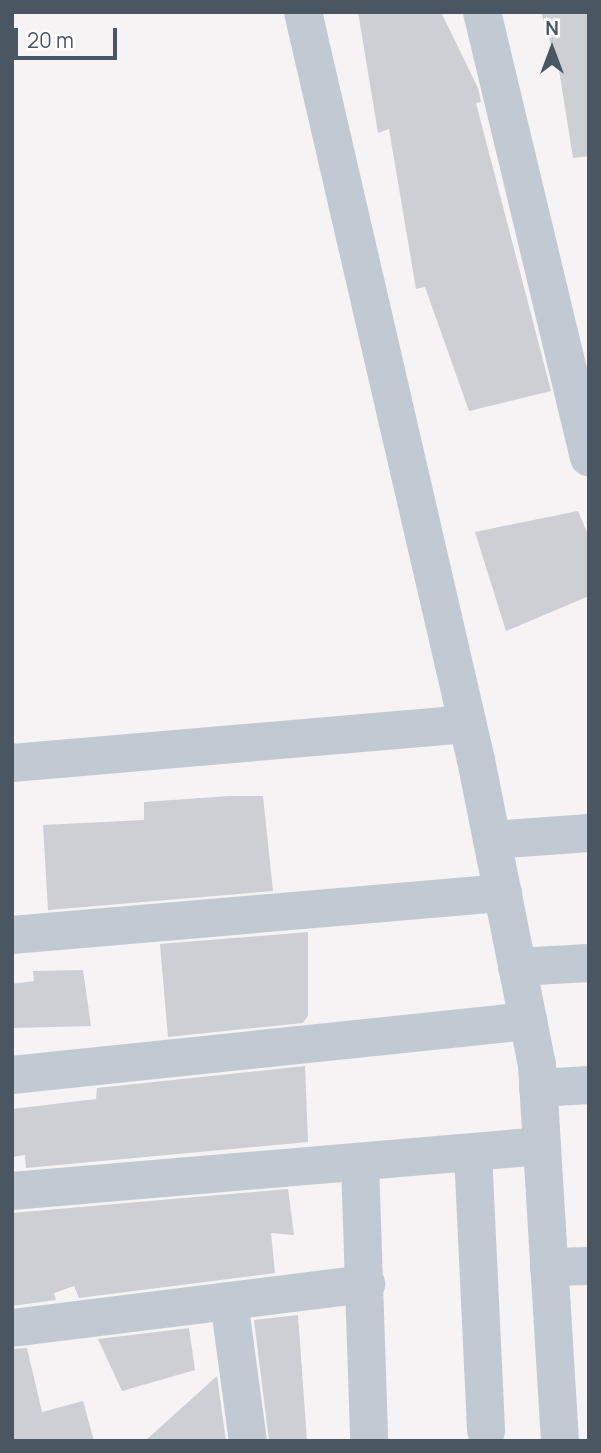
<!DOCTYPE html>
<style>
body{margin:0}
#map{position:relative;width:601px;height:1453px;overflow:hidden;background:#f5f3f3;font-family:Manrope,sans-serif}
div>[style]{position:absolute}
.building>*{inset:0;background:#cdcfd5}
.street>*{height:38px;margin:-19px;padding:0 19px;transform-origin:19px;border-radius:19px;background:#c1cad2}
span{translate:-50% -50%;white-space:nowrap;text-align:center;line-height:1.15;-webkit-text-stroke:7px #fff;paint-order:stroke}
.frame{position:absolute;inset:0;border:14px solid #4a5661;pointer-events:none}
.north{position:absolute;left:517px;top:14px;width:70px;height:70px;-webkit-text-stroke:5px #fff;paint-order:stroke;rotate:0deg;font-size:19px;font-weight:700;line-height:28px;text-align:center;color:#4a5661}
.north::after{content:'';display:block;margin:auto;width:24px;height:32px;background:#4a5661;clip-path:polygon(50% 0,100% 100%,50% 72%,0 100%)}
.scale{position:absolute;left:14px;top:28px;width:103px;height:32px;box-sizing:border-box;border:4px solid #4a5661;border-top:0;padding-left:9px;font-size:21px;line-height:24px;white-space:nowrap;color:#4a5661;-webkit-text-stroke:5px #fff;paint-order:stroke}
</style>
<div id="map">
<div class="building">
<div style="clip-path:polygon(358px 12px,441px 12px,478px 88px,481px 102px,476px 103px,551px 391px,469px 411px,425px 287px,416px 289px,389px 129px,378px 133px)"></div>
<div style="clip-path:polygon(541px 12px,589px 12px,589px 156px,573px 158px,559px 70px)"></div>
<div style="clip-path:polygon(578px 511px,589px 537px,589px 596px,506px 631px,475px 532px)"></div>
<div style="clip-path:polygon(229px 796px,263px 796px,273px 891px,48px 910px,43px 825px,144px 820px,144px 802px)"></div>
<div style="clip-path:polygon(308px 932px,308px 1016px,303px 1023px,168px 1037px,160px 944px)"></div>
<div style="clip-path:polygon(83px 970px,91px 1026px,12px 1028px,12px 984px,34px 981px,33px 971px)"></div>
<div style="clip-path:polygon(305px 1066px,308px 1142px,26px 1168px,25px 1155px,12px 1157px,12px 1109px,96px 1099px,97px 1088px)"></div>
<div style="clip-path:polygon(288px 1189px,294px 1235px,271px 1233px,275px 1273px,79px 1298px,74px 1286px,54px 1293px,56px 1300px,12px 1306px,12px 1213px)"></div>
<div style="clip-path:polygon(298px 1315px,307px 1441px,269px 1441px,254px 1320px)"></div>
<div style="clip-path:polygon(189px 1328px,195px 1370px,122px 1391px,98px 1339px)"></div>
<div style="clip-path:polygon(27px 1348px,42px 1412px,83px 1401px,94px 1441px,12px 1441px,12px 1349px)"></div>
<div style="clip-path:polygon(217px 1376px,226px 1441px,145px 1441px)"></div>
</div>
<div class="street">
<div style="left:303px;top:12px;width:768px;rotate:76.98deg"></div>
<div style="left:476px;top:760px;width:311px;rotate:78.7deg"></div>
<div style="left:537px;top:1065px;width:377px;rotate:86.5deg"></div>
<div style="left:482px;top:12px;width:458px;rotate:76.5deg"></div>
<div style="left:12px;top:763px;width:457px;rotate:-4.9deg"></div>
<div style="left:492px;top:840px;width:97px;rotate:-4.1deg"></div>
<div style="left:12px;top:935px;width:493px;rotate:-4.9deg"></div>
<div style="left:517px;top:967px;width:72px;rotate:-3.2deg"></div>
<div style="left:12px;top:1075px;width:519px;rotate:-5.97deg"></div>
<div style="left:538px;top:1088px;width:51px;rotate:-3.4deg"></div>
<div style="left:473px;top:1153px;width:278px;rotate:87.3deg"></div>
<div style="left:360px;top:1163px;width:278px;rotate:88.1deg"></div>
<div style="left:12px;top:1191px;width:532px;rotate:-4.85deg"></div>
<div style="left:549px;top:1267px;width:40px;rotate:-1.4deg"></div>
<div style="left:229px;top:1301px;width:141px;rotate:82.3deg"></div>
<div style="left:12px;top:1328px;width:357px;rotate:-7.1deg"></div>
</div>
<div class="frame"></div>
<div class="north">N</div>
<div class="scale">20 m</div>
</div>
